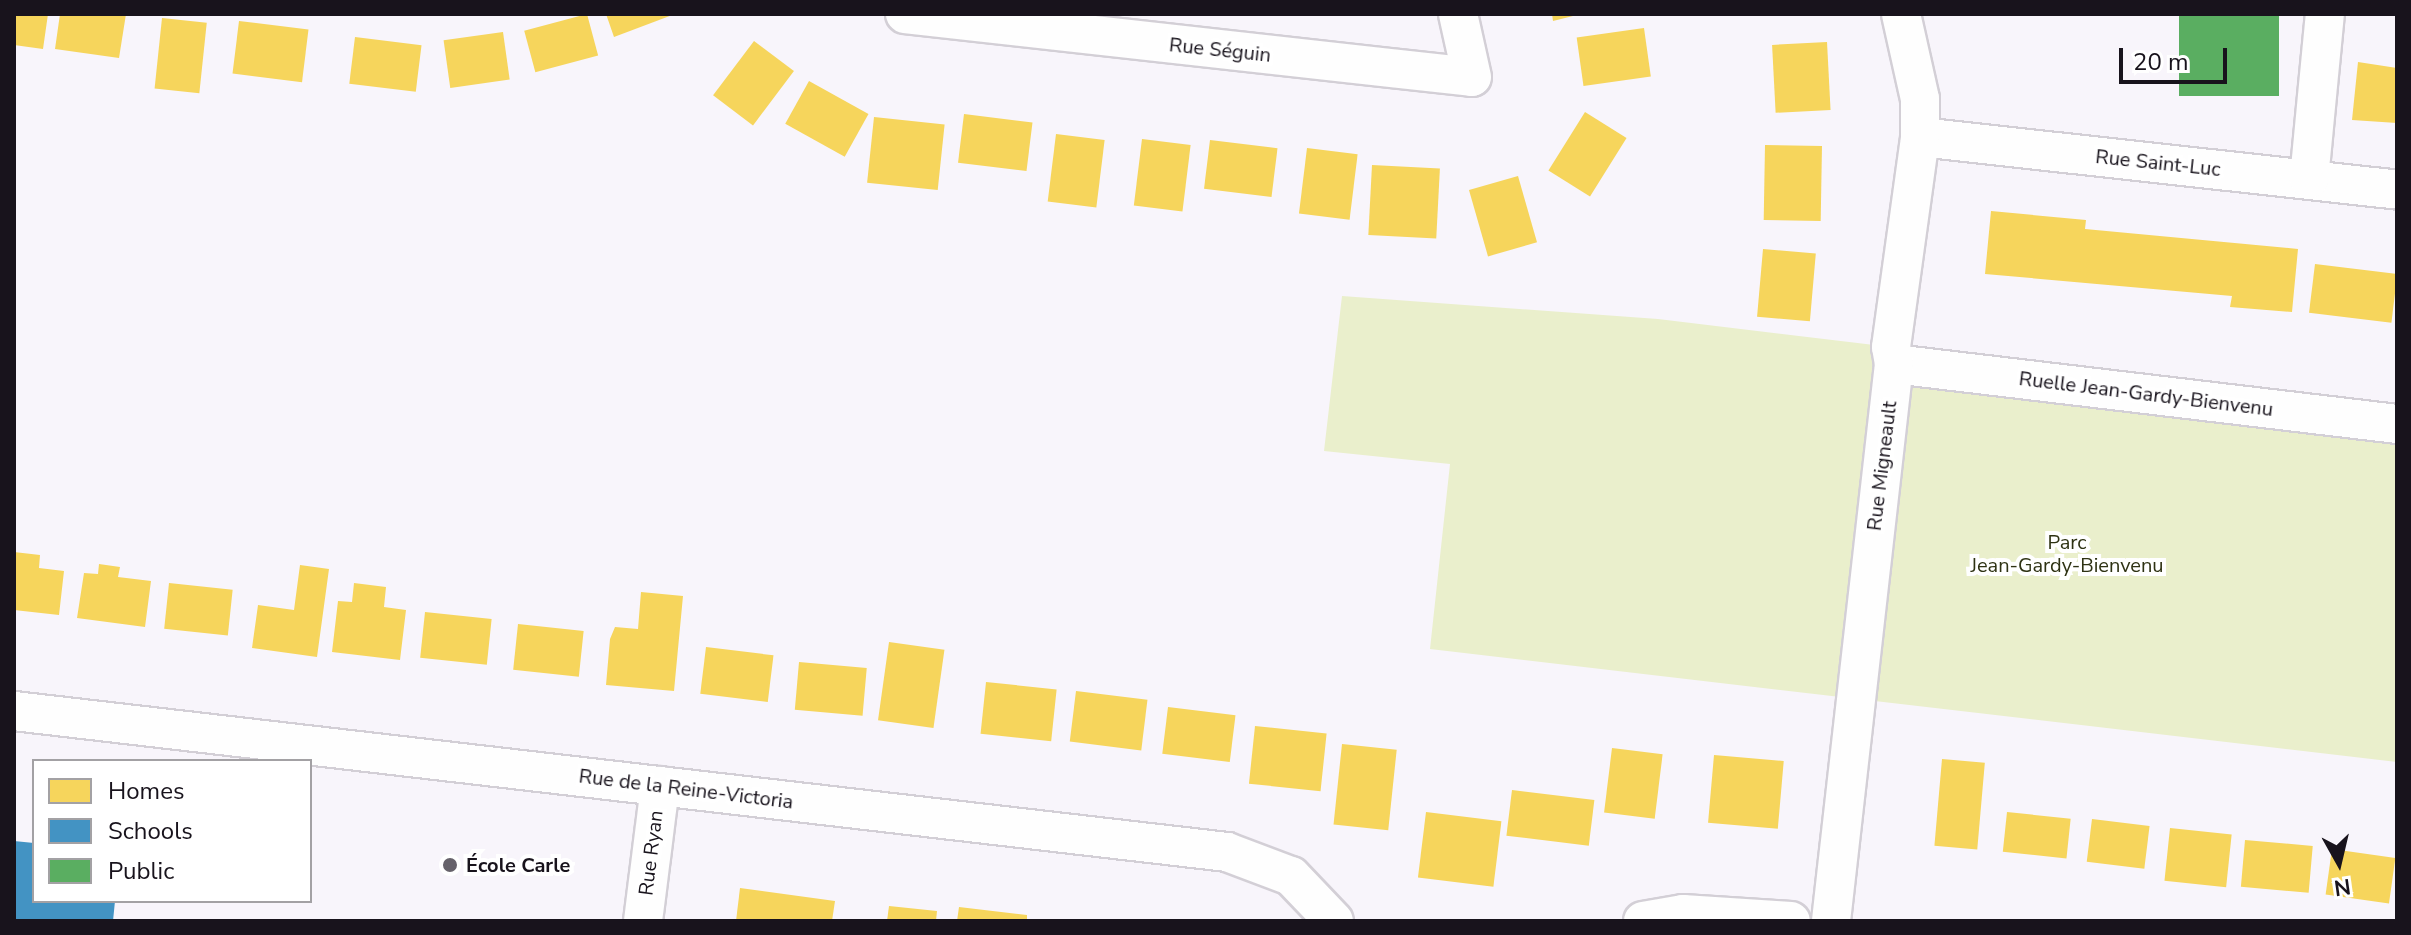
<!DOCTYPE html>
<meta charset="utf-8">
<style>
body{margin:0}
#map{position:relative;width:2411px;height:935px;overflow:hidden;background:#f8f5fb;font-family:"Nunito Sans",sans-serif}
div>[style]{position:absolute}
.green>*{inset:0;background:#eaefcc}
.homes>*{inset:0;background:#f6d55c;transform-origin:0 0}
.schools>*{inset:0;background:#4393c3}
.public>*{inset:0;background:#5aae61;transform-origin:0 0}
.roads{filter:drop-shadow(2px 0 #d3cfd6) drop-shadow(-2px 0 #d3cfd6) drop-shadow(0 2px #d3cfd6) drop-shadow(0 -2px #d3cfd6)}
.minor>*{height:38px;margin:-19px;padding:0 19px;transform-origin:19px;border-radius:19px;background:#fefefe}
.dots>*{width:22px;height:22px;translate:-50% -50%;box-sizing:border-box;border:4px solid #fff;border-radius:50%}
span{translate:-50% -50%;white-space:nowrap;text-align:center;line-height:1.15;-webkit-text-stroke:8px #fff;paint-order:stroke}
.street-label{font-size:20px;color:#18131c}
.park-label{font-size:20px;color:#2e3213}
.poi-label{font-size:20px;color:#18131c;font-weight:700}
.left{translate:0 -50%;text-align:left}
.frame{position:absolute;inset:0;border:16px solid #18131c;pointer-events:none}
.legend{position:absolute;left:32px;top:759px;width:280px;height:144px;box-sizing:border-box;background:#fff;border:2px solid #a3a1a4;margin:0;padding:10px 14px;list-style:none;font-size:24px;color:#18131c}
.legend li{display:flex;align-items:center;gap:16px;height:40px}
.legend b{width:40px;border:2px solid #a3a1a4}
.north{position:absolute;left:2299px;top:823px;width:80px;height:80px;-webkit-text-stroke:6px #fff;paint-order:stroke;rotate:172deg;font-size:22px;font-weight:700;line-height:32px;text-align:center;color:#18131c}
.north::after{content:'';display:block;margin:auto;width:28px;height:36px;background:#18131c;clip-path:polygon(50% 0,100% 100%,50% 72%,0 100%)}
.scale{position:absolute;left:2119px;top:48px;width:108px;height:36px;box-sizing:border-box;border:4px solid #18131c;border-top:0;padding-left:10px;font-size:24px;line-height:28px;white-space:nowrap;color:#18131c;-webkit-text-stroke:6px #fff;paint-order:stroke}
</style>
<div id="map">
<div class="green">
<div style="clip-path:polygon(1342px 296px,1658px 319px,1891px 347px,2397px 424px,2397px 762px,1430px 649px,1450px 464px,1324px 451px)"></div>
</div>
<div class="homes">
<div style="clip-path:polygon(14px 14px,48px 14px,43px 49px,14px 45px)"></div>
<div style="clip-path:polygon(60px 14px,126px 14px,119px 58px,55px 49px)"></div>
<div style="left:587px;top:14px;width:43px;height:65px;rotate:75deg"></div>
<div style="clip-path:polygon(606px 14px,675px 14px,614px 37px)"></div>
<div style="clip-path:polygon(1552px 14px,1577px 14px,1577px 15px,1553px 21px)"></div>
<div style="left:162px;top:18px;width:45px;height:71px;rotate:6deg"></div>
<div style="left:239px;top:21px;width:70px;height:53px;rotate:7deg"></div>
<div style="left:1644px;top:28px;width:49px;height:68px;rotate:82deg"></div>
<div style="left:503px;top:32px;width:48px;height:60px;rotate:82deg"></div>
<div style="left:355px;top:37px;width:67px;height:47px;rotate:7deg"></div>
<div style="left:754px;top:41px;width:50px;height:68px;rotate:37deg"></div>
<div style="left:1827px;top:42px;width:68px;height:55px;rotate:87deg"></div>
<div style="clip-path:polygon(2358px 62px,2397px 68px,2397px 123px,2352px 120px)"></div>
<div style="left:809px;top:81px;width:68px;height:49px;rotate:29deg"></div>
<div style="left:1585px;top:112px;width:49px;height:69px;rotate:32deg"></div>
<div style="left:964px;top:114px;width:69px;height:49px;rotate:7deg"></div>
<div style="left:874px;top:117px;width:71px;height:66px;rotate:6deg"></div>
<div style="left:1056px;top:134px;width:49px;height:68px;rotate:7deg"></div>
<div style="left:1142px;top:139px;width:49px;height:67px;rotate:7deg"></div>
<div style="left:1210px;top:140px;width:68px;height:49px;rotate:7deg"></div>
<div style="left:1765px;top:145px;width:57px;height:75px;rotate:1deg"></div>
<div style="left:1307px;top:148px;width:51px;height:66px;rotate:7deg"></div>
<div style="left:1372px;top:165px;width:68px;height:70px;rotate:3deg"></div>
<div style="left:1518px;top:176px;width:69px;height:51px;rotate:74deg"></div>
<div style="clip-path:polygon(1991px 211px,2086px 220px,2085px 229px,2298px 249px,2292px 312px,2230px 307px,2232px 296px,1985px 274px)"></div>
<div style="left:1763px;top:249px;width:53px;height:68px;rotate:5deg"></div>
<div style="left:2315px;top:264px;width:83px;height:49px;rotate:7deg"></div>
<div style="clip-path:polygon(14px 552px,40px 555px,39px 568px,64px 571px,59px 615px,14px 610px)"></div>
<div style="clip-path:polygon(99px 564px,120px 567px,118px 577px,151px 581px,145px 627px,77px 618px,84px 573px,98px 574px)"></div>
<div style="clip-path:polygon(300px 565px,329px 569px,317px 657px,252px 648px,258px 605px,294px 610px)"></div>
<div style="left:169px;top:583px;width:64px;height:46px;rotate:6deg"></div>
<div style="clip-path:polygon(354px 583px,386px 587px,384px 607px,406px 610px,400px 660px,332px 652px,338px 601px,352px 602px)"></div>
<div style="clip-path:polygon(641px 592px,683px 596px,674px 691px,606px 685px,610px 639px,615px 627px,638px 629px)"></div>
<div style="left:425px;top:612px;width:67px;height:46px;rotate:6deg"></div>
<div style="left:518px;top:624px;width:66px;height:46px;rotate:6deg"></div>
<div style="left:889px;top:642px;width:56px;height:79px;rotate:8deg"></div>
<div style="left:706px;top:647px;width:68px;height:47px;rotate:7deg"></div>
<div style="left:799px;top:662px;width:68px;height:48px;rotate:5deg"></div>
<div style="left:986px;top:682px;width:71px;height:52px;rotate:6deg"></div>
<div style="left:1076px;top:691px;width:72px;height:51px;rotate:7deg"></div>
<div style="left:1168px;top:707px;width:68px;height:47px;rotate:7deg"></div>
<div style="left:1255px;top:726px;width:72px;height:58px;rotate:6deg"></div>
<div style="left:1342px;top:744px;width:55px;height:81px;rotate:6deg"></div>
<div style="left:1612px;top:748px;width:51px;height:65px;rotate:7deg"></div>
<div style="left:1714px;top:755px;width:70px;height:68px;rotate:5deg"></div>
<div style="left:1942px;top:759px;width:43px;height:87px;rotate:5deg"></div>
<div style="left:1512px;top:790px;width:83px;height:46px;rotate:7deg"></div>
<div style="left:1426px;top:812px;width:76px;height:66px;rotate:7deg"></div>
<div style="left:2007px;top:812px;width:64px;height:40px;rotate:6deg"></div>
<div style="left:2092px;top:819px;width:58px;height:43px;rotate:7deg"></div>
<div style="left:2170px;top:828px;width:62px;height:53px;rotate:6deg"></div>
<div style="left:2245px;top:840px;width:68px;height:47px;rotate:5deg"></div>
<div style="left:2332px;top:849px;width:64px;height:46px;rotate:8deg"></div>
<div style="clip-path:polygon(740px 888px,835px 901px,832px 921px,736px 921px)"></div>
<div style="clip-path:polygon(889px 906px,937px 911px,936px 921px,887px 921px)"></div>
<div style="clip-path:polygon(959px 907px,1027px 915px,1027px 921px,957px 921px)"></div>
</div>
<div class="schools">
<div style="clip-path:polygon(14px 841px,34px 843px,34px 901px,115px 901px,113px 921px,14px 921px)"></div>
</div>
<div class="public">
<div style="left:2179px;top:14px;width:100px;height:82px"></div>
</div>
<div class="roads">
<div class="minor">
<div style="left:905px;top:14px;width:570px;rotate:6.34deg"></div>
<div style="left:1472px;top:77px;width:65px;rotate:-102.5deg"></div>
<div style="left:1920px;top:137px;width:480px;rotate:6.3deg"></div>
<div style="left:2309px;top:179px;width:166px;rotate:-84.5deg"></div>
<div style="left:1894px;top:364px;width:507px;rotate:6.8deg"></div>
<div style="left:14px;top:711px;width:1221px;rotate:6.63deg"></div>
<div style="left:1227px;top:852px;width:68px;rotate:20.6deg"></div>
<div style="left:1291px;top:876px;width:62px;rotate:46.3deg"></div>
<div style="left:643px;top:921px;width:136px;rotate:-82.8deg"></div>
<div style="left:1643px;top:921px;width:41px;rotate:-9.9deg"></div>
<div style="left:1683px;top:914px;width:108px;rotate:3.7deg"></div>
<div style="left:1831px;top:921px;width:561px;rotate:-83.55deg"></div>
<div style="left:1894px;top:364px;width:17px;rotate:-100deg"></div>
<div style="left:1891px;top:347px;width:212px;rotate:-82.1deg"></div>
<div style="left:1920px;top:137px;width:38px;rotate:-90deg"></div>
<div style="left:1920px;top:99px;width:87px;rotate:-102.6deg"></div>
</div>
</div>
<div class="dots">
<div style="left:450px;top:865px;background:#66626a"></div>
</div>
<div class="street-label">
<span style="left:1220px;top:50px;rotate:6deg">Rue Séguin</span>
<span style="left:2158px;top:163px;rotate:6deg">Rue Saint-Luc</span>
<span style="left:2146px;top:394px;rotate:7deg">Ruelle Jean-Gardy-Bienvenu</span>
<span style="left:1882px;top:466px;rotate:-83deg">Rue Migneault</span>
<span style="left:686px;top:789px;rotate:7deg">Rue de la Reine-Victoria</span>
<span style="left:651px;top:853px;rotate:-83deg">Rue Ryan</span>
</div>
<div class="park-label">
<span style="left:2067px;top:554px">Parc<br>Jean-Gardy-Bienvenu</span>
</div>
<div class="poi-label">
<span class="left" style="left:466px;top:865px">École Carle</span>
</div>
<div class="frame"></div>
<ul class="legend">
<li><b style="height:22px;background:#f6d55c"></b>Homes</li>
<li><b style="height:22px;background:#4393c3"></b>Schools</li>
<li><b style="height:22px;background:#5aae61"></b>Public</li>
</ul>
<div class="north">N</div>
<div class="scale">20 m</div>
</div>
